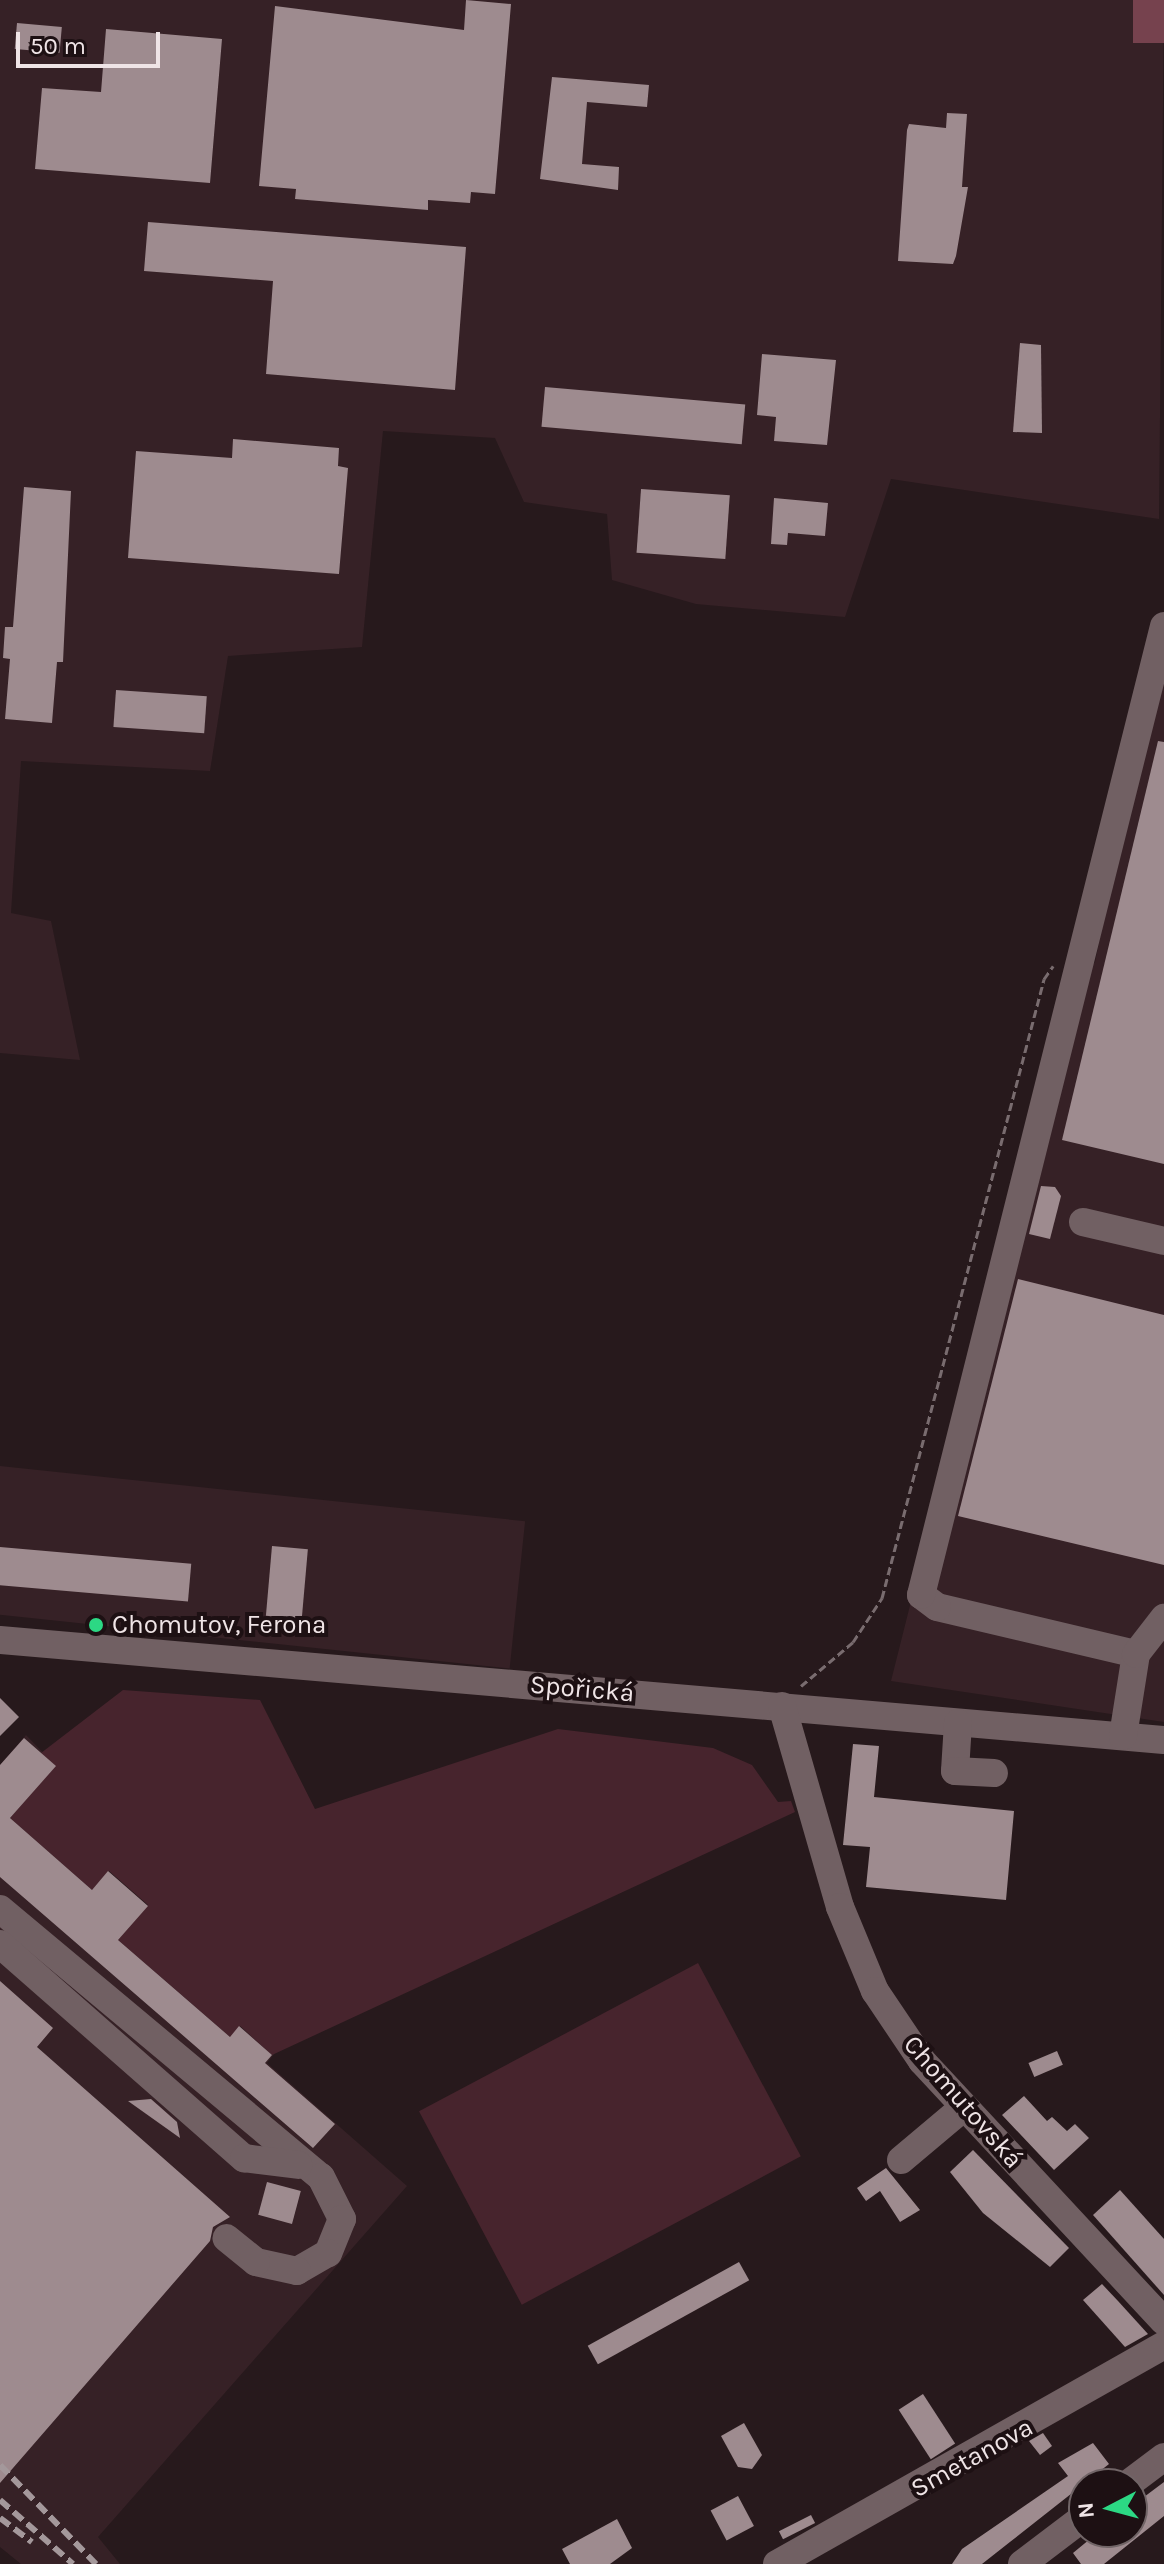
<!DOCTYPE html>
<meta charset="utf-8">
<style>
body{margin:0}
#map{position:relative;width:1164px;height:2564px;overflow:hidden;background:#27191c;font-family:Karla,sans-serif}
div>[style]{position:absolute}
.built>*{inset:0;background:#362126;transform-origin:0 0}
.green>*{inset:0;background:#47242d;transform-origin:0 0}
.water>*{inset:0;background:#76424e;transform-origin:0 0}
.building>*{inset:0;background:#9e8b8f;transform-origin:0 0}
.path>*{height:3px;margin-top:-1.5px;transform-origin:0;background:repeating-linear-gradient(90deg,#796c6f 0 8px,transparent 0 12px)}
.minor>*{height:28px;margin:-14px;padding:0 14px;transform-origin:14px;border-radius:14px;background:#716063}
.rail>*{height:6px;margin-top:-3px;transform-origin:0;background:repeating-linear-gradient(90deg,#a4989b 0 12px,transparent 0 18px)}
.dots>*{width:22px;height:22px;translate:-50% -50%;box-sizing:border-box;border:4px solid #1d1013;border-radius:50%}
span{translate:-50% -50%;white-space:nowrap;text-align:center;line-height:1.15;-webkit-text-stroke:8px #1d1013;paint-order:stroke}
.poi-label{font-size:26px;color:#efe4e6}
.left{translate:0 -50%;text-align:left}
.street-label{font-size:26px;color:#efe4e6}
.north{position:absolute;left:1068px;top:2468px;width:80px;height:80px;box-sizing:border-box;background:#1d1013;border:2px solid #716567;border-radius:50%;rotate:264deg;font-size:22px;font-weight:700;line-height:32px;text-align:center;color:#efe4e6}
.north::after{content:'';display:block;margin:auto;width:28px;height:36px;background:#2cd884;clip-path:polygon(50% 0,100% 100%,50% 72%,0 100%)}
.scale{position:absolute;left:16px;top:32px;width:144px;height:36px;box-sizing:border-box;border:4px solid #efe4e6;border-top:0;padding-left:10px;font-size:24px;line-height:28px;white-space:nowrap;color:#efe4e6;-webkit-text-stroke:6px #1d1013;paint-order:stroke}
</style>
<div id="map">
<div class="built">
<div style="clip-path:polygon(0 0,1164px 0,1159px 519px,891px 479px,845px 617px,696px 604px,612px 580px,607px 514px,524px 502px,495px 438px,383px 431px,362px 647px,228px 656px,210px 771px,21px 761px,11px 913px,51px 921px,80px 1060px,0 1053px)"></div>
<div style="clip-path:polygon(1164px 624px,1164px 1722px,891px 1681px,1063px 997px,1095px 962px)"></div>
<div style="left:0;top:1466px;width:528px;height:148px;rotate:6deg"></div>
<div style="clip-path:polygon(26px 1735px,56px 1766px,10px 1818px,97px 1888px,110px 1873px,148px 1906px,119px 1940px,229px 2037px,239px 2026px,274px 2054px,267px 2063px,407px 2186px,98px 2537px,120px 2564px,21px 2564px,0 2547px,0 1765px)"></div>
</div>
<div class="green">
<div style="clip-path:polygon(123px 1690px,260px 1700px,315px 1809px,558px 1729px,713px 1748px,752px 1765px,778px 1802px,791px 1801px,795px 1812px,272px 2055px,240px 2026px,230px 2037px,118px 1940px,148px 1905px,109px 1871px,92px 1890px,10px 1818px,55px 1766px,41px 1753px)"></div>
<div style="left:698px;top:1963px;width:219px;height:316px;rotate:62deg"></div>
</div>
<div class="water">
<div style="left:1133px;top:0;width:31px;height:43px"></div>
</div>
<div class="building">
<div style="clip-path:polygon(466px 0,511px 4px,495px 194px,471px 192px,470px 203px,428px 200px,428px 210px,295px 199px,296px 189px,259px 186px,275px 6px,464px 30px)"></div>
<div style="left:17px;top:23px;width:45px;height:26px;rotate:5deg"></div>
<div style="clip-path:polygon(106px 29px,222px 39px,210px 183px,35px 169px,42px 88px,101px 92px)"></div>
<div style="clip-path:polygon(552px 77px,649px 85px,647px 107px,587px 102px,582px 164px,619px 167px,618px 190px,540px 179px)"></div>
<div style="clip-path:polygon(947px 113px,967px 114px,962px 187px,968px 187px,956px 256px,953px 264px,898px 261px,907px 130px,909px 124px,946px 128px)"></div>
<div style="clip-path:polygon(148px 222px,466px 247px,455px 390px,266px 374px,273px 281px,144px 271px)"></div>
<div style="clip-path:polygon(1020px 343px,1041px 345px,1042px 433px,1013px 432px)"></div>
<div style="clip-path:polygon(762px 354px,836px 360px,827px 445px,774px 441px,776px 417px,757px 415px)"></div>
<div style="left:545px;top:387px;width:201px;height:40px;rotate:5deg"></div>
<div style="clip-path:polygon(233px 439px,339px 448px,338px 466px,348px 468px,339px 574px,128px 558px,136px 451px,232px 458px)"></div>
<div style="clip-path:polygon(24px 487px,71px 491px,63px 662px,57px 662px,52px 723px,5px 719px,10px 659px,3px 658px,5px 627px,13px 627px)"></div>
<div style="left:641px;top:489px;width:89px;height:64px;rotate:4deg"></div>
<div style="clip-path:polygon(774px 498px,828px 503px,825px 536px,788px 533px,787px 545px,771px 544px)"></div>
<div style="left:116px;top:690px;width:91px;height:37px;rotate:4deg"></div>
<div style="clip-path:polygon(1158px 741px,1164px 742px,1164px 1164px,1062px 1140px)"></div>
<div style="clip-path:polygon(1041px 1186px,1055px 1187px,1061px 1196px,1050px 1239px,1029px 1234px)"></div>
<div style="clip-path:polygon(1018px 1279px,1164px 1315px,1164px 1565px,958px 1516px)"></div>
<div style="left:272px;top:1546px;width:36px;height:70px;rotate:5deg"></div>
<div style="left:0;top:1547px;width:192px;height:38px;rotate:5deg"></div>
<div style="clip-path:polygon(0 1698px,19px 1717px,0 1736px)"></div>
<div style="clip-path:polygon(24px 1738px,56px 1766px,10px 1818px,92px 1890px,108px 1871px,148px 1906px,118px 1940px,230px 2037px,239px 2026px,272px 2055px,265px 2063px,335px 2124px,313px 2148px,0 1877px,0 1765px)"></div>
<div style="clip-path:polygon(853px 1744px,879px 1746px,874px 1797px,1014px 1811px,1006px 1900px,866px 1887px,870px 1847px,843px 1845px)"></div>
<div style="clip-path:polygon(0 1981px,53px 2028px,37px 2047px,230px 2217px,213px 2227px,210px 2241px,0 2483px)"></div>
<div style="left:1057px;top:2051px;width:15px;height:31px;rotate:67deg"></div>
<div style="clip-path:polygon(1024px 2096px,1047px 2121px,1052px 2117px,1067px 2131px,1075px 2124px,1089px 2138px,1054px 2170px,1002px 2115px)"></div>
<div style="clip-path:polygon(151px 2099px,177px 2122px,180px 2138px,128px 2101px)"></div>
<div style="clip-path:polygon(973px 2150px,1069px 2248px,1050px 2267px,983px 2213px,950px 2172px)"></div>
<div style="clip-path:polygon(886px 2168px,920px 2210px,900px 2222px,880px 2191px,866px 2201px,857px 2188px)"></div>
<div style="left:267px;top:2182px;width:35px;height:34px;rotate:15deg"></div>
<div style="clip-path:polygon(1120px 2190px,1164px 2239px,1164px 2295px,1093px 2215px)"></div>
<div style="left:739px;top:2262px;width:21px;height:173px;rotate:61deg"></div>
<div style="clip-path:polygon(1102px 2284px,1118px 2301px,1148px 2334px,1125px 2347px,1083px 2300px)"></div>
<div style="left:923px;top:2394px;width:59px;height:29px;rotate:57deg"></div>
<div style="clip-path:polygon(744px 2423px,762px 2455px,752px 2469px,738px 2467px,721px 2436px)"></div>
<div style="clip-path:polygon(1043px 2433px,1052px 2446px,1040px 2455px,1029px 2441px)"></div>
<div style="clip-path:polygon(1093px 2443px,1109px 2464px,982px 2564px,952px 2564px,962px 2549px,1068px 2476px,1058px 2463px)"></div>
<div style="clip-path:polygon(1164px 2482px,1164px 2516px,1104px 2564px,1081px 2564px,1073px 2553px,1090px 2539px,1095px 2545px,1111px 2532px,1132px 2532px,1132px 2506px)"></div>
<div style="left:738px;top:2496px;width:34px;height:31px;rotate:62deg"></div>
<div style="left:811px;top:2515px;width:9px;height:36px;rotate:63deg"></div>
<div style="clip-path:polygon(617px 2519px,632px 2548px,610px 2564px,570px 2564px,562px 2549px)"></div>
</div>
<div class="path">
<div style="left:801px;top:1686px;width:68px;rotate:-40.2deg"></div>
<div style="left:853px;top:1642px;width:53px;rotate:-56.6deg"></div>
<div style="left:882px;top:1598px;width:640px;rotate:-75.33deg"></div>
<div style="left:1044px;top:979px;width:16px;rotate:-55deg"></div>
</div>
<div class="minor">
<div style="left:1083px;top:1222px;width:83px;rotate:13.2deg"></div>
<div style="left:0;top:1640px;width:1168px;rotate:4.91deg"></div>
<div style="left:1136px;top:1654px;width:204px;rotate:-166.7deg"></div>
<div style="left:937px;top:1607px;width:20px;rotate:-143deg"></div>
<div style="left:921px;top:1595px;width:999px;rotate:-75.92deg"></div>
<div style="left:782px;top:1706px;width:209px;rotate:73.9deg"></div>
<div style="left:840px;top:1907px;width:91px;rotate:67.4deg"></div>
<div style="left:875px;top:1991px;width:84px;rotate:56.1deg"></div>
<div style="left:922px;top:2061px;width:355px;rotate:47.1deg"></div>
<div style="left:958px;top:1723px;width:48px;rotate:93.6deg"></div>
<div style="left:955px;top:1771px;width:39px;rotate:3deg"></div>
<div style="left:1123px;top:1736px;width:83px;rotate:-81deg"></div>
<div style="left:1136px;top:1654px;width:46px;rotate:-52.1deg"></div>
<div style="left:0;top:1909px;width:418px;rotate:39.9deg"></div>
<div style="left:321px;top:2177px;width:47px;rotate:63.4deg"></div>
<div style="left:342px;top:2219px;width:37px;rotate:112deg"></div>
<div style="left:328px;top:2253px;width:36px;rotate:150deg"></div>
<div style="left:297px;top:2271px;width:42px;rotate:-167.6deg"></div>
<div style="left:256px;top:2262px;width:38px;rotate:-141deg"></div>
<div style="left:0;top:1944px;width:325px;rotate:41.3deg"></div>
<div style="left:244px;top:2158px;width:55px;rotate:7.3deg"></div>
<div style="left:901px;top:2160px;width:82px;rotate:-40.1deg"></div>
<div style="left:1128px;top:2484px;width:45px;rotate:-36.9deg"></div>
<div style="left:777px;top:2564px;width:445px;rotate:-29.5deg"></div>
<div style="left:1022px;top:2564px;width:78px;rotate:-37.2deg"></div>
</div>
<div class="rail">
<div style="left:0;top:2465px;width:138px;rotate:45.9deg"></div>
<div style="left:0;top:2500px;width:97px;rotate:41.2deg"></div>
<div style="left:0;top:2518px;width:40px;rotate:37deg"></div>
</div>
<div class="dots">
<div style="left:96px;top:1625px;background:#2cd884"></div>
</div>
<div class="poi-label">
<span class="left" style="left:112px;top:1625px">Chomutov, Ferona</span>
</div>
<div class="street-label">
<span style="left:582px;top:1689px;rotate:5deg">Spořická</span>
<span style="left:963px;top:2102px;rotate:49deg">Chomutovská</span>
<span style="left:972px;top:2458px;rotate:-29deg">Smetanova</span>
</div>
<div class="north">N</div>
<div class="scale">50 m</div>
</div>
